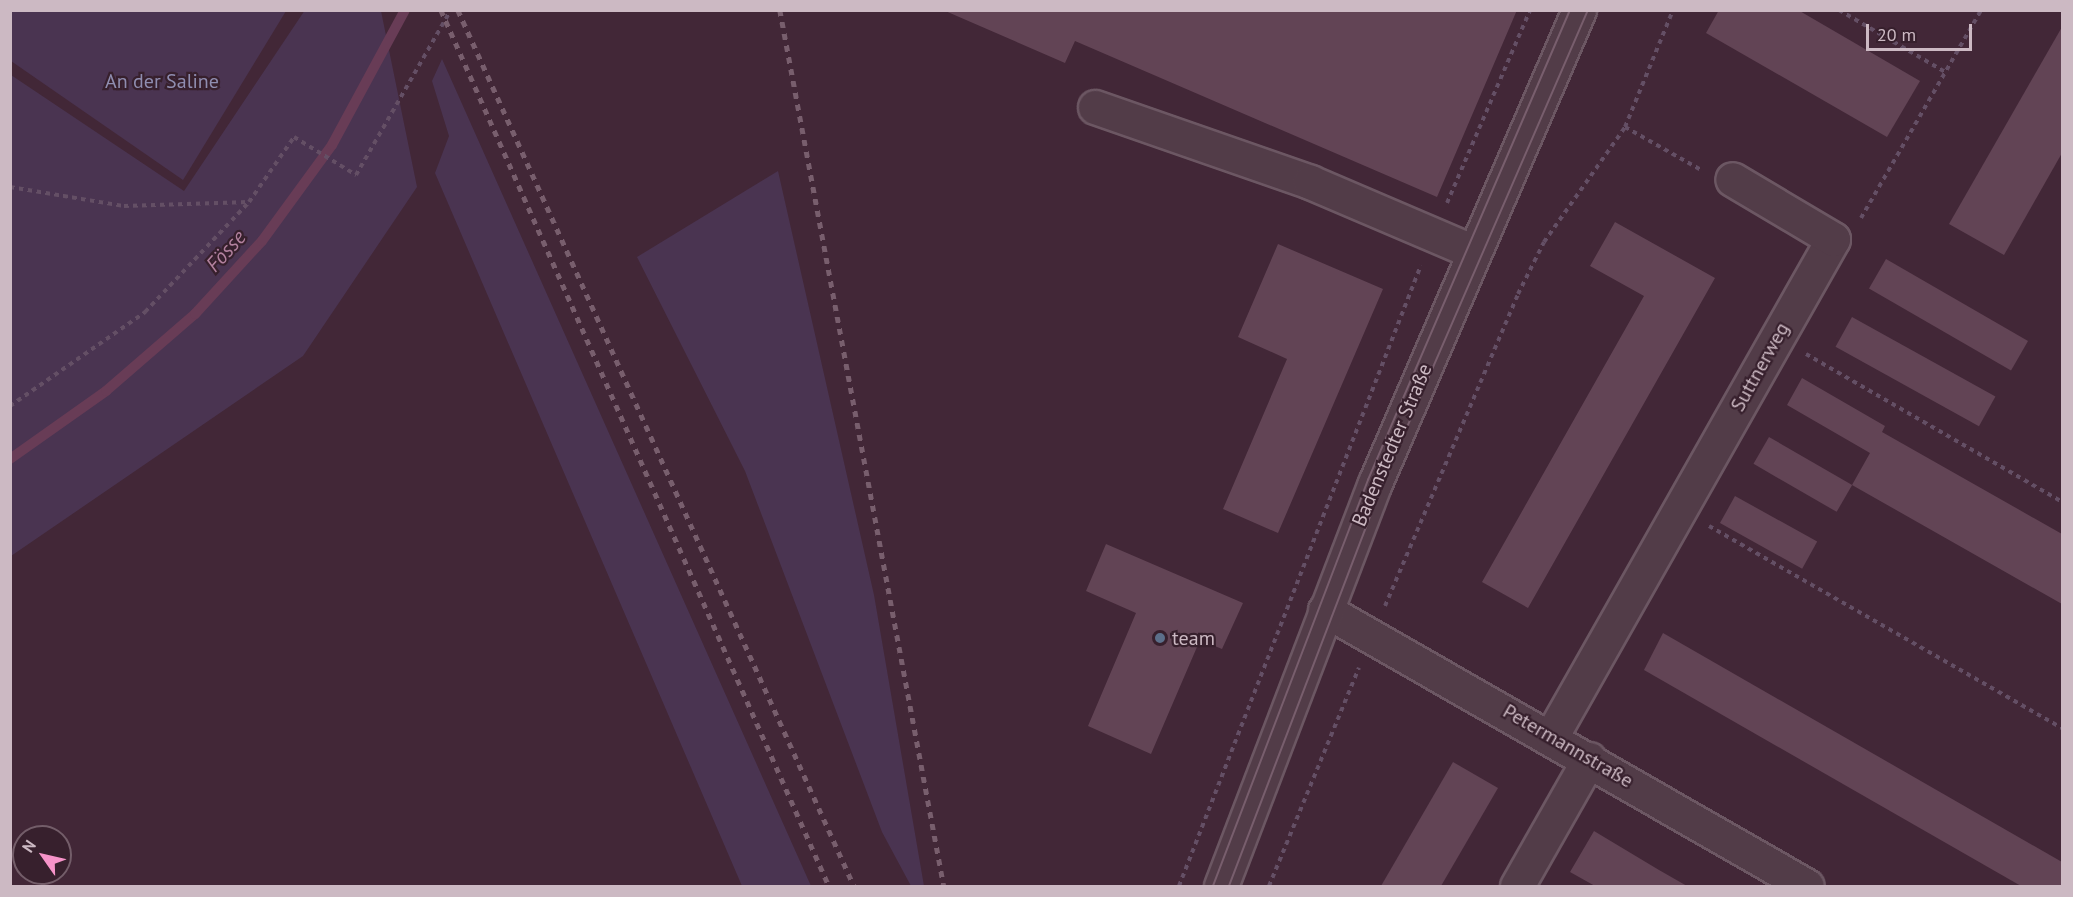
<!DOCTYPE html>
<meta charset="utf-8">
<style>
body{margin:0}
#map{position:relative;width:2073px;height:897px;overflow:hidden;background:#422737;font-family:"PT Sans",sans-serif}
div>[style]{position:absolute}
.green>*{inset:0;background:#4a3451}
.stream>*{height:10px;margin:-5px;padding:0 5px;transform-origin:5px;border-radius:5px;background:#683c56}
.building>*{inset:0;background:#624455;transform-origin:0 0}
.path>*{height:4px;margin-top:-2px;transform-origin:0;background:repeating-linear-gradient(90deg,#644f65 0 4.5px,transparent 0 9px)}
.roads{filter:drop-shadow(2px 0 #6c5763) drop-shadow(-2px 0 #6c5763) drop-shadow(0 2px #6c5763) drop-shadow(0 -2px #6c5763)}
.minor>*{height:33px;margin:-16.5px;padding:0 16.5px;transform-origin:16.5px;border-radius:16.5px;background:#523c48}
.tram>*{height:1.5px;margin:-0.75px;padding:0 0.75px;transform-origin:0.75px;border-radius:0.75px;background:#785e6d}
.rail>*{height:4.5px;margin-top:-2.25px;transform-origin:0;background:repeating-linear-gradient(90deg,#785e6d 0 6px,transparent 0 12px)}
.dots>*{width:16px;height:16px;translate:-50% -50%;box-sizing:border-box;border:3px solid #37202d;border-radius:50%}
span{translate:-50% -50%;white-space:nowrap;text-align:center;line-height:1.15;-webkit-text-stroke:4.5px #37202d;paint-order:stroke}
.park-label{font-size:20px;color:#8f8db0}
.street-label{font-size:20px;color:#ccb9c3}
.poi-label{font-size:20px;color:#ccb9c3}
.left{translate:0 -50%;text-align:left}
.water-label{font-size:21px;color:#b2819e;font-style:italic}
.frame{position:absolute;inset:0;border:12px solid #ccb9c3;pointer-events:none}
.north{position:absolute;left:12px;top:825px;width:60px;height:60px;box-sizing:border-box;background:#37202d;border:2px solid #735d69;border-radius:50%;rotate:304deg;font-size:16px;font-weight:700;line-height:24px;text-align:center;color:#ccb9c3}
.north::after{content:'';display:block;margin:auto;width:21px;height:27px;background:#f693c9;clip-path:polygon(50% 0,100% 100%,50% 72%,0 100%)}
.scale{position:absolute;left:1866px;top:24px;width:106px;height:27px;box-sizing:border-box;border:3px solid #ccb9c3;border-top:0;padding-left:8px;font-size:18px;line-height:21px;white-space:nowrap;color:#ccb9c3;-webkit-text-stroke:4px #37202d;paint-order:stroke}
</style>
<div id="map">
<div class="green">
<div style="clip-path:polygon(11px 10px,286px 10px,286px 11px,183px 180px,11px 61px)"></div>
<div style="clip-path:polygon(305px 10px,381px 11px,417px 187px,303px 356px,11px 556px,11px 75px,184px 191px)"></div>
<div style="clip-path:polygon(442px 59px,811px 886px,742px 886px,435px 173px,449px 136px,432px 81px)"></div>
<div style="clip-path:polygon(778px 171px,874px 595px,924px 886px,911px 886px,882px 832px,745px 471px,637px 257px)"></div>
</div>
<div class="stream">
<div style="left:10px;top:459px;width:118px;rotate:-35.3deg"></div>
<div style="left:106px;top:391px;width:118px;rotate:-40.9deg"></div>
<div style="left:195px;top:314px;width:99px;rotate:-47.5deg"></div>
<div style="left:262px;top:241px;width:119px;rotate:-53.9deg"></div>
<div style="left:332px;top:145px;width:153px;rotate:-61.6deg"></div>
</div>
<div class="building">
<div style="clip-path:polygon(943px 10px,1517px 10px,1437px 197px,1075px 41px,1065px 63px)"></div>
<div style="clip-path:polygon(1719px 10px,1798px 10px,1920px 81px,1887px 137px,1706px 33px)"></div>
<div style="clip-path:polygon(2062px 27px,2062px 153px,2004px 255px,1949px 224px)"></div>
<div style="clip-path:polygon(1615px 222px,1715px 278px,1528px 608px,1482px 582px,1644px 296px,1590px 266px)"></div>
<div style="clip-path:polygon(1278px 244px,1383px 289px,1278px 533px,1223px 509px,1287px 359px,1238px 337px)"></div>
<div style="left:1886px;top:259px;width:164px;height:34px;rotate:30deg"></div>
<div style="left:1852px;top:317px;width:164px;height:34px;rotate:29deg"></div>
<div style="clip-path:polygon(1802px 378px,1885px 426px,1882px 432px,2062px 534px,2062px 604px,1852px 485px,1870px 453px,1787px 405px)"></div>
<div style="left:1769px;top:437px;width:96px;height:31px;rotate:30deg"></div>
<div style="left:1735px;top:496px;width:94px;height:31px;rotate:29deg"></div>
<div style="clip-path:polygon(1106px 544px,1243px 603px,1222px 649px,1200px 640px,1151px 754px,1088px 726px,1136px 613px,1086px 591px)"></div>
<div style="clip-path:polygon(1663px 633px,2062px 862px,2062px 886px,2021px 886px,1644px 670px)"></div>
<div style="clip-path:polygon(1453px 762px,1498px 788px,1441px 886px,1381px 886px)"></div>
<div style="clip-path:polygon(1594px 831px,1659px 870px,1687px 886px,1595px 886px,1570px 872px)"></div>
</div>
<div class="path">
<div style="left:1839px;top:10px;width:123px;rotate:30.3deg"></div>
<div style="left:1625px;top:127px;width:87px;rotate:29.5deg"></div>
<div style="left:10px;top:187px;width:116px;rotate:9.5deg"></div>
<div style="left:124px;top:206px;width:125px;rotate:-1.8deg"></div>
<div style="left:1447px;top:203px;width:210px;rotate:-66.7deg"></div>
<div style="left:1861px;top:218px;width:240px;rotate:-60deg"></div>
<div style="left:1806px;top:354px;width:296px;rotate:30deg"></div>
<div style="left:10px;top:406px;width:165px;rotate:-34.8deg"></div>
<div style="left:145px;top:312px;width:151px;rotate:-46.6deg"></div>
<div style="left:249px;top:202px;width:79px;rotate:-55.3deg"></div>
<div style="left:294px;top:137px;width:73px;rotate:31.5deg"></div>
<div style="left:356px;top:175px;width:190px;rotate:-60.1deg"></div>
<div style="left:1709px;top:526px;width:407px;rotate:29.8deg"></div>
<div style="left:1385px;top:606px;width:339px;rotate:-66.9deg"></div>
<div style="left:1518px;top:294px;width:58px;rotate:-63.4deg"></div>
<div style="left:1544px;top:242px;width:141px;rotate:-54.8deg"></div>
<div style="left:1625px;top:127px;width:126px;rotate:-67.7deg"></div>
<div style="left:1179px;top:886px;width:666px;rotate:-68.71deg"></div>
<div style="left:1269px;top:886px;width:236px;rotate:-67.6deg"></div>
</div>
<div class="roads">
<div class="minor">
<div style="left:1095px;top:107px;width:228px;rotate:19.2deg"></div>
<div style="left:1310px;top:182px;width:178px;rotate:23.1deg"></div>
<div style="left:1325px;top:610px;width:555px;rotate:29.8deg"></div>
<div style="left:1552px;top:735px;width:570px;rotate:-60.47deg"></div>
<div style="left:1833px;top:239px;width:117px;rotate:-149.3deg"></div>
<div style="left:1221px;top:886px;width:431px;rotate:-69.1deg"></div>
<div style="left:1375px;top:483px;width:515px;rotate:-66.67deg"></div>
<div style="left:1517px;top:886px;width:146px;rotate:-60.4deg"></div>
</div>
</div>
<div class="tram">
<div style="left:1213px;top:886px;width:435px;rotate:-69.1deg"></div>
<div style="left:1368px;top:480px;width:512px;rotate:-66.74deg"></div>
<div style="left:1229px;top:886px;width:429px;rotate:-69.1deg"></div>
<div style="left:1382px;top:485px;width:518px;rotate:-66.55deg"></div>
</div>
<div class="rail">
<div style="left:441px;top:10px;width:958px;rotate:66.11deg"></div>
<div style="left:458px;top:10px;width:961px;rotate:65.67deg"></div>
<div style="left:780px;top:10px;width:891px;rotate:79.4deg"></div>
</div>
<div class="dots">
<div style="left:1160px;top:638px;background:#5c6f8a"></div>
</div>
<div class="park-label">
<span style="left:162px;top:81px">An der Saline</span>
</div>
<div class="street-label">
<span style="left:1760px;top:367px;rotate:-61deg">Suttnerweg</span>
<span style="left:1392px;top:445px;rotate:-67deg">Badenstedter Straße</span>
<span style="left:1568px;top:746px;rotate:30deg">Petermannstraße</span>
</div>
<div class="poi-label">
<span class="left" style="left:1172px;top:638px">team</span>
</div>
<div class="water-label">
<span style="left:226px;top:251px;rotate:-48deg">Fösse</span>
</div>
<div class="frame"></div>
<div class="north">N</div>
<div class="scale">20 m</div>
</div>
